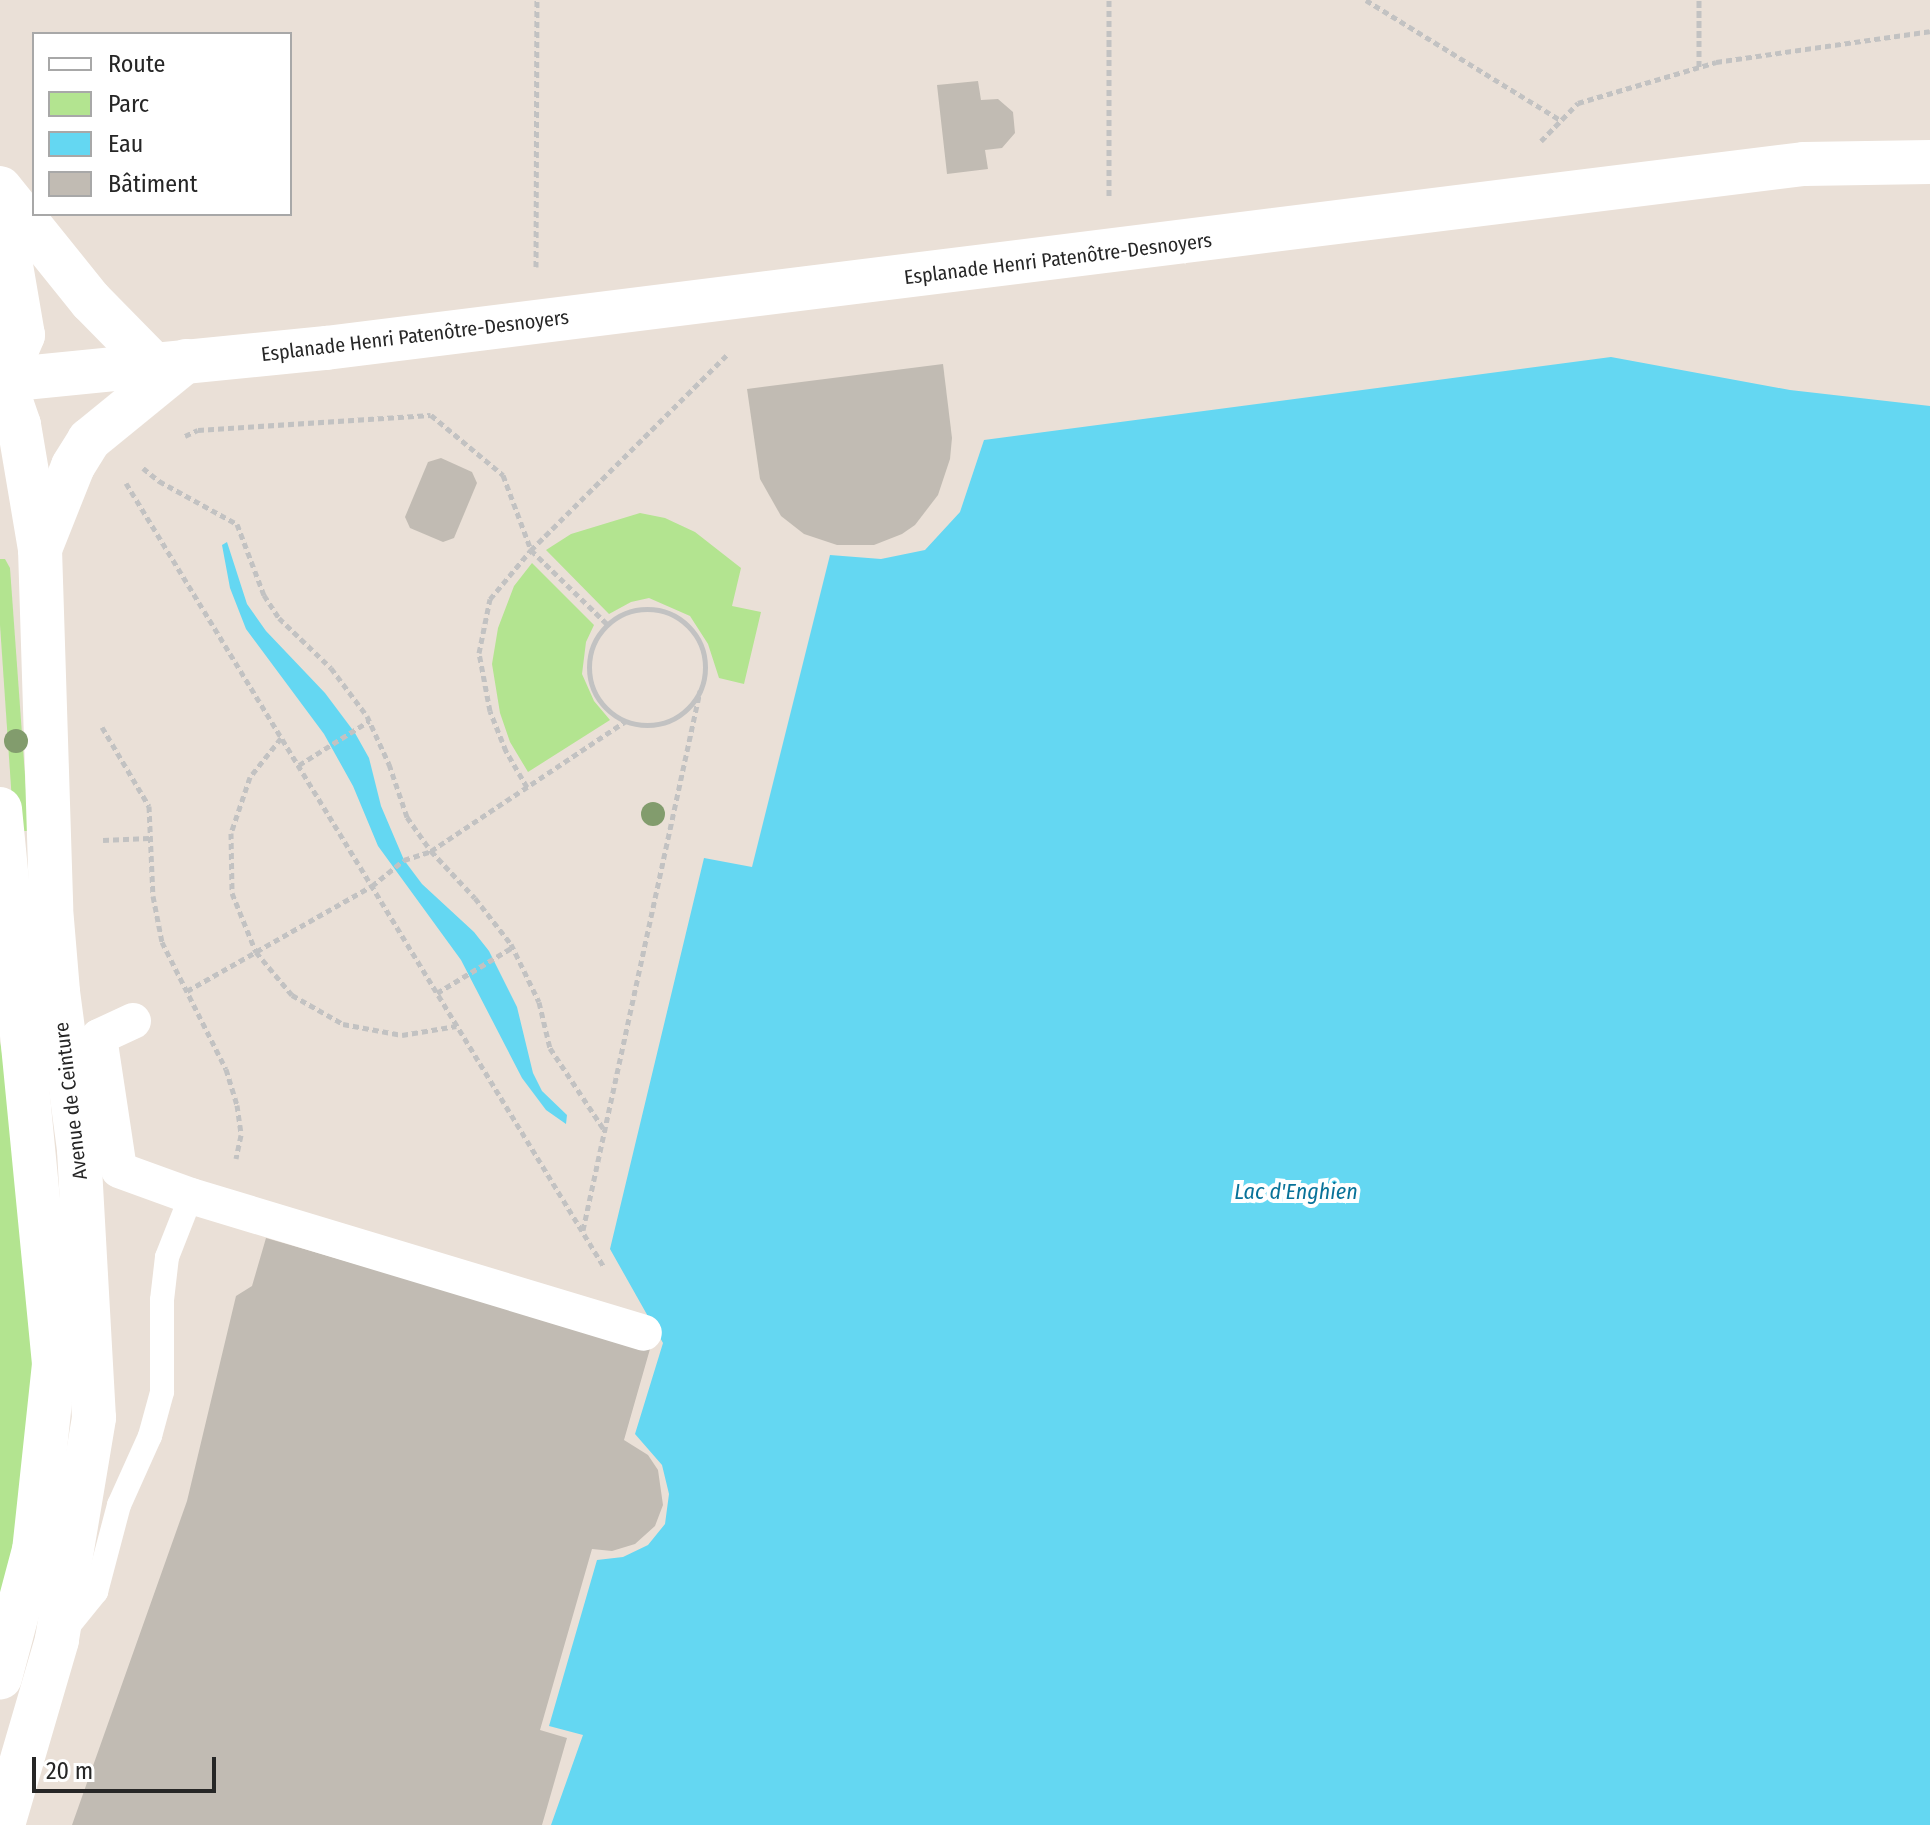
<!DOCTYPE html>
<meta charset="utf-8">
<style>
body{margin:0}
#map{position:relative;width:1930px;height:1825px;overflow:hidden;background:#eae0d7;font-family:"Fira Sans Condensed",sans-serif}
div>[style]{position:absolute}
.green>*{inset:0;background:#b3e490}
.water>*{inset:0;background:#64d7f2}
.building>*{inset:0;background:#c1bbb3}
.path>*{height:5px;margin-top:-2.5px;transform-origin:0;background:repeating-linear-gradient(90deg,#c2c2c2 0 6px,transparent 0 10px)}
.path>.ring{margin:-2.5px;padding:0;box-sizing:content-box;background:none;border:5px solid #c2c2c2;border-radius:50%}
.service>*{height:24px;margin:-12px;padding:0 12px;transform-origin:12px;border-radius:12px;background:#fff}
.pedestrian>*{height:36px;margin:-18px;padding:0 18px;transform-origin:18px;border-radius:18px;background:#fff}
.secondary>*{height:44px;margin:-22px;padding:0 22px;transform-origin:22px;border-radius:22px;background:#fff}
.trees>*{width:24px;height:24px;margin:-12px;border-radius:50%;background:#829c6d}
span{translate:-50% -50%;white-space:nowrap;text-align:center;line-height:1.15;-webkit-text-stroke:8px #fff;paint-order:stroke}
.street-label{font-size:20px;color:#262626}
.water-label{font-size:22px;color:#087299;font-style:italic}
.legend{position:absolute;left:32px;top:32px;width:260px;height:184px;box-sizing:border-box;background:#fff;border:2px solid #a8a8a8;margin:0;padding:10px 14px;list-style:none;font-size:24px;color:#262626}
.legend li{display:flex;align-items:center;gap:16px;height:40px}
.legend b{width:40px;border:2px solid #a8a8a8}
.scale{position:absolute;left:32px;top:1757px;width:184px;height:36px;box-sizing:border-box;border:4px solid #262626;border-top:0;padding-left:10px;font-size:24px;line-height:28px;white-space:nowrap;color:#262626;-webkit-text-stroke:6px #fff;paint-order:stroke}
</style>
<div id="map">
<div class="green">
<div style="clip-path:polygon(640px 513px,665px 518px,695px 532px,741px 568px,732px 606px,761px 612px,744px 684px,719px 678px,708px 644px,690px 616px,649px 598px,631px 602px,609px 614px,546px 550px,571px 534px)"></div>
<div style="clip-path:polygon(0 559px,5px 559px,10px 568px,29px 831px,14px 831px,0 625px)"></div>
<div style="clip-path:polygon(532px 563px,594px 625px,586px 642px,582px 674px,594px 701px,610px 720px,528px 772px,510px 742px,500px 713px,492px 664px,498px 628px,514px 586px)"></div>
<div style="clip-path:polygon(0 1041px,54px 1364px,0 1640px)"></div>
</div>
<div class="water">
<div style="clip-path:polygon(1611px 357px,1790px 390px,1930px 406px,1930px 1825px,551px 1825px,583px 1735px,549px 1726px,597px 1560px,623px 1557px,648px 1545px,665px 1524px,669px 1494px,662px 1465px,635px 1434px,663px 1343px,610px 1249px,704px 858px,752px 867px,830px 555px,881px 559px,925px 550px,960px 512px,984px 440px)"></div>
<div style="clip-path:polygon(227px 542px,247px 604px,266px 631px,325px 693px,355px 733px,369px 758px,381px 806px,404px 860px,422px 884px,474px 932px,489px 951px,517px 1007px,533px 1073px,542px 1091px,567px 1115px,566px 1124px,546px 1110px,522px 1078px,461px 960px,378px 846px,353px 786px,324px 734px,246px 629px,230px 588px,222px 545px)"></div>
</div>
<div class="building">
<div style="clip-path:polygon(978px 81px,981px 100px,998px 99px,1013px 112px,1015px 133px,1002px 148px,985px 150px,988px 169px,947px 174px,937px 85px)"></div>
<div style="clip-path:polygon(943px 364px,952px 438px,950px 459px,938px 495px,915px 525px,902px 534px,874px 545px,837px 545px,804px 534px,781px 516px,760px 479px,747px 389px)"></div>
<div style="clip-path:polygon(441px 458px,472px 472px,477px 483px,454px 538px,443px 542px,410px 528px,405px 517px,428px 462px)"></div>
<div style="clip-path:polygon(266px 1238px,650px 1349px,624px 1440px,648px 1455px,658px 1470px,663px 1505px,655px 1526px,635px 1544px,612px 1551px,592px 1549px,540px 1730px,567px 1738px,542px 1825px,72px 1825px,187px 1501px,236px 1296px,252px 1286px)"></div>
</div>
<div class="path">
<div style="left:1366px;top:0;width:230px;rotate:31.7deg"></div>
<div style="left:1699px;top:67px;width:67px;rotate:-90deg"></div>
<div style="left:1541px;top:141px;width:53px;rotate:-45.8deg"></div>
<div style="left:1578px;top:103px;width:144px;rotate:-16.5deg"></div>
<div style="left:1716px;top:62px;width:216px;rotate:-8.2deg"></div>
<div style="left:1109px;top:196px;width:196px;rotate:-90deg"></div>
<div style="left:536px;top:267px;width:267px;rotate:-89.8deg"></div>
<div style="left:185px;top:436px;width:14px;rotate:-25deg"></div>
<div style="left:198px;top:430px;width:233px;rotate:-3.7deg"></div>
<div style="left:431px;top:415px;width:94px;rotate:39.8deg"></div>
<div style="left:503px;top:475px;width:80px;rotate:69.5deg"></div>
<div style="left:531px;top:550px;width:106px;rotate:44.2deg"></div>
<div style="left:143px;top:468px;width:21px;rotate:39deg"></div>
<div style="left:159px;top:481px;width:89px;rotate:28.9deg"></div>
<div style="left:237px;top:524px;width:76px;rotate:69.2deg"></div>
<div style="left:264px;top:595px;width:27px;rotate:57deg"></div>
<div style="left:279px;top:618px;width:72px;rotate:43.9deg"></div>
<div style="left:331px;top:668px;width:60px;rotate:53.1deg"></div>
<div style="left:367px;top:716px;width:53px;rotate:65.4deg"></div>
<div style="left:389px;top:764px;width:56px;rotate:71.2deg"></div>
<div style="left:407px;top:817px;width:42px;rotate:54.8deg"></div>
<div style="left:431px;top:851px;width:64px;rotate:46.9deg"></div>
<div style="left:475px;top:898px;width:58px;rotate:52deg"></div>
<div style="left:511px;top:944px;width:64px;rotate:64.2deg"></div>
<div style="left:539px;top:1002px;width:47px;rotate:76.6deg"></div>
<div style="left:550px;top:1048px;width:100px;rotate:56.5deg"></div>
<div style="left:126px;top:483px;width:918px;rotate:58.63deg"></div>
<div class="ring" style="left:589px;top:609px;width:111px;height:111px"></div>
<div style="left:102px;top:727px;width:92px;rotate:59.3deg"></div>
<div style="left:149px;top:806px;width:90px;rotate:87.5deg"></div>
<div style="left:153px;top:896px;width:47px;rotate:78.9deg"></div>
<div style="left:162px;top:942px;width:142px;rotate:63.3deg"></div>
<div style="left:226px;top:1069px;width:38px;rotate:73deg"></div>
<div style="left:237px;top:1105px;width:30px;rotate:82deg"></div>
<div style="left:241px;top:1135px;width:24px;rotate:102deg"></div>
<div style="left:281px;top:738px;width:50px;rotate:128.5deg"></div>
<div style="left:250px;top:777px;width:59px;rotate:108.7deg"></div>
<div style="left:231px;top:833px;width:60px;rotate:89deg"></div>
<div style="left:232px;top:893px;width:64px;rotate:67.9deg"></div>
<div style="left:256px;top:952px;width:56px;rotate:50.1deg"></div>
<div style="left:292px;top:995px;width:59px;rotate:29.6deg"></div>
<div style="left:343px;top:1024px;width:60px;rotate:10.6deg"></div>
<div style="left:402px;top:1035px;width:55px;rotate:-9.5deg"></div>
<div style="left:299px;top:765px;width:83px;rotate:-32.2deg"></div>
<div style="left:527px;top:787px;width:42px;rotate:-120.3deg"></div>
<div style="left:506px;top:751px;width:43px;rotate:-111.8deg"></div>
<div style="left:490px;top:711px;width:59px;rotate:-100.7deg"></div>
<div style="left:479px;top:653px;width:55px;rotate:-78.5deg"></div>
<div style="left:490px;top:599px;width:64px;rotate:-50.1deg"></div>
<div style="left:531px;top:550px;width:276px;rotate:-44.9deg"></div>
<div style="left:103px;top:840px;width:46px;rotate:-2.5deg"></div>
<div style="left:187px;top:991px;width:213px;rotate:-29.6deg"></div>
<div style="left:372px;top:886px;width:41px;rotate:-39.1deg"></div>
<div style="left:404px;top:860px;width:28px;rotate:-18deg"></div>
<div style="left:431px;top:851px;width:234px;rotate:-33.7deg"></div>
<div style="left:437px;top:993px;width:89px;rotate:-31.2deg"></div>
<div style="left:583px;top:1230px;width:552px;rotate:-77.75deg"></div>
</div>
<div class="service">
<div style="left:66px;top:1629px;width:48px;rotate:-51deg"></div>
<div style="left:96px;top:1592px;width:90px;rotate:-75.2deg"></div>
<div style="left:119px;top:1505px;width:76px;rotate:-65.8deg"></div>
<div style="left:150px;top:1436px;width:46px;rotate:-74.7deg"></div>
<div style="left:162px;top:1392px;width:92px;rotate:-90deg"></div>
<div style="left:162px;top:1300px;width:43px;rotate:-83.4deg"></div>
<div style="left:167px;top:1257px;width:66px;rotate:-68.5deg"></div>
</div>
<div class="pedestrian">
<div style="left:133px;top:1021px;width:38px;rotate:155deg"></div>
<div style="left:99px;top:1037px;width:134px;rotate:81.4deg"></div>
<div style="left:119px;top:1170px;width:77px;rotate:19.9deg"></div>
<div style="left:191px;top:1196px;width:473px;rotate:16.8deg"></div>
</div>
<div class="secondary">
<div style="left:0;top:188px;width:145px;rotate:51.2deg"></div>
<div style="left:91px;top:301px;width:88px;rotate:45.5deg"></div>
<div style="left:0;top:201px;width:136px;rotate:80.3deg"></div>
<div style="left:23px;top:335px;width:59px;rotate:113.1deg"></div>
<div style="left:0;top:370px;width:58px;rotate:70.9deg"></div>
<div style="left:19px;top:425px;width:126px;rotate:80.4deg"></div>
<div style="left:40px;top:549px;width:359px;rotate:88.2deg"></div>
<div style="left:51px;top:908px;width:84px;rotate:85.2deg"></div>
<div style="left:58px;top:992px;width:159px;rotate:82.4deg"></div>
<div style="left:79px;top:1150px;width:268px;rotate:86.8deg"></div>
<div style="left:94px;top:1418px;width:225px;rotate:99.5deg"></div>
<div style="left:57px;top:1640px;width:193px;rotate:106.3deg"></div>
<div style="left:4px;top:380px;width:324px;rotate:-5.7deg"></div>
<div style="left:326px;top:348px;width:1489px;rotate:-7.1deg"></div>
<div style="left:1804px;top:164px;width:126px;rotate:-0.9deg"></div>
<div style="left:40px;top:549px;width:89px;rotate:-68.3deg"></div>
<div style="left:73px;top:466px;width:31px;rotate:-58deg"></div>
<div style="left:89px;top:440px;width:125px;rotate:-39.2deg"></div>
<div style="left:0;top:809px;width:558px;rotate:84.44deg"></div>
<div style="left:54px;top:1364px;width:187px;rotate:96.1deg"></div>
<div style="left:34px;top:1550px;width:132px;rotate:104.9deg"></div>
</div>
<div class="trees">
<div style="left:16px;top:741px"></div>
<div style="left:653px;top:814px"></div>
</div>
<div class="street-label">
<span style="left:1058px;top:259px;rotate:-7deg">Esplanade Henri Patenôtre-Desnoyers</span>
<span style="left:415px;top:336px;rotate:-7deg">Esplanade Henri Patenôtre-Desnoyers</span>
<span style="left:71px;top:1101px;rotate:-97deg">Avenue de Ceinture</span>
</div>
<div class="water-label">
<span style="left:1296px;top:1192px">Lac d'Enghien</span>
</div>
<ul class="legend">
<li><b style="height:10px;background:#fff"></b>Route</li>
<li><b style="height:22px;background:#b3e490"></b>Parc</li>
<li><b style="height:22px;background:#64d7f2"></b>Eau</li>
<li><b style="height:22px;background:#c1bbb3"></b>Bâtiment</li>
</ul>
<div class="scale">20 m</div>
</div>
